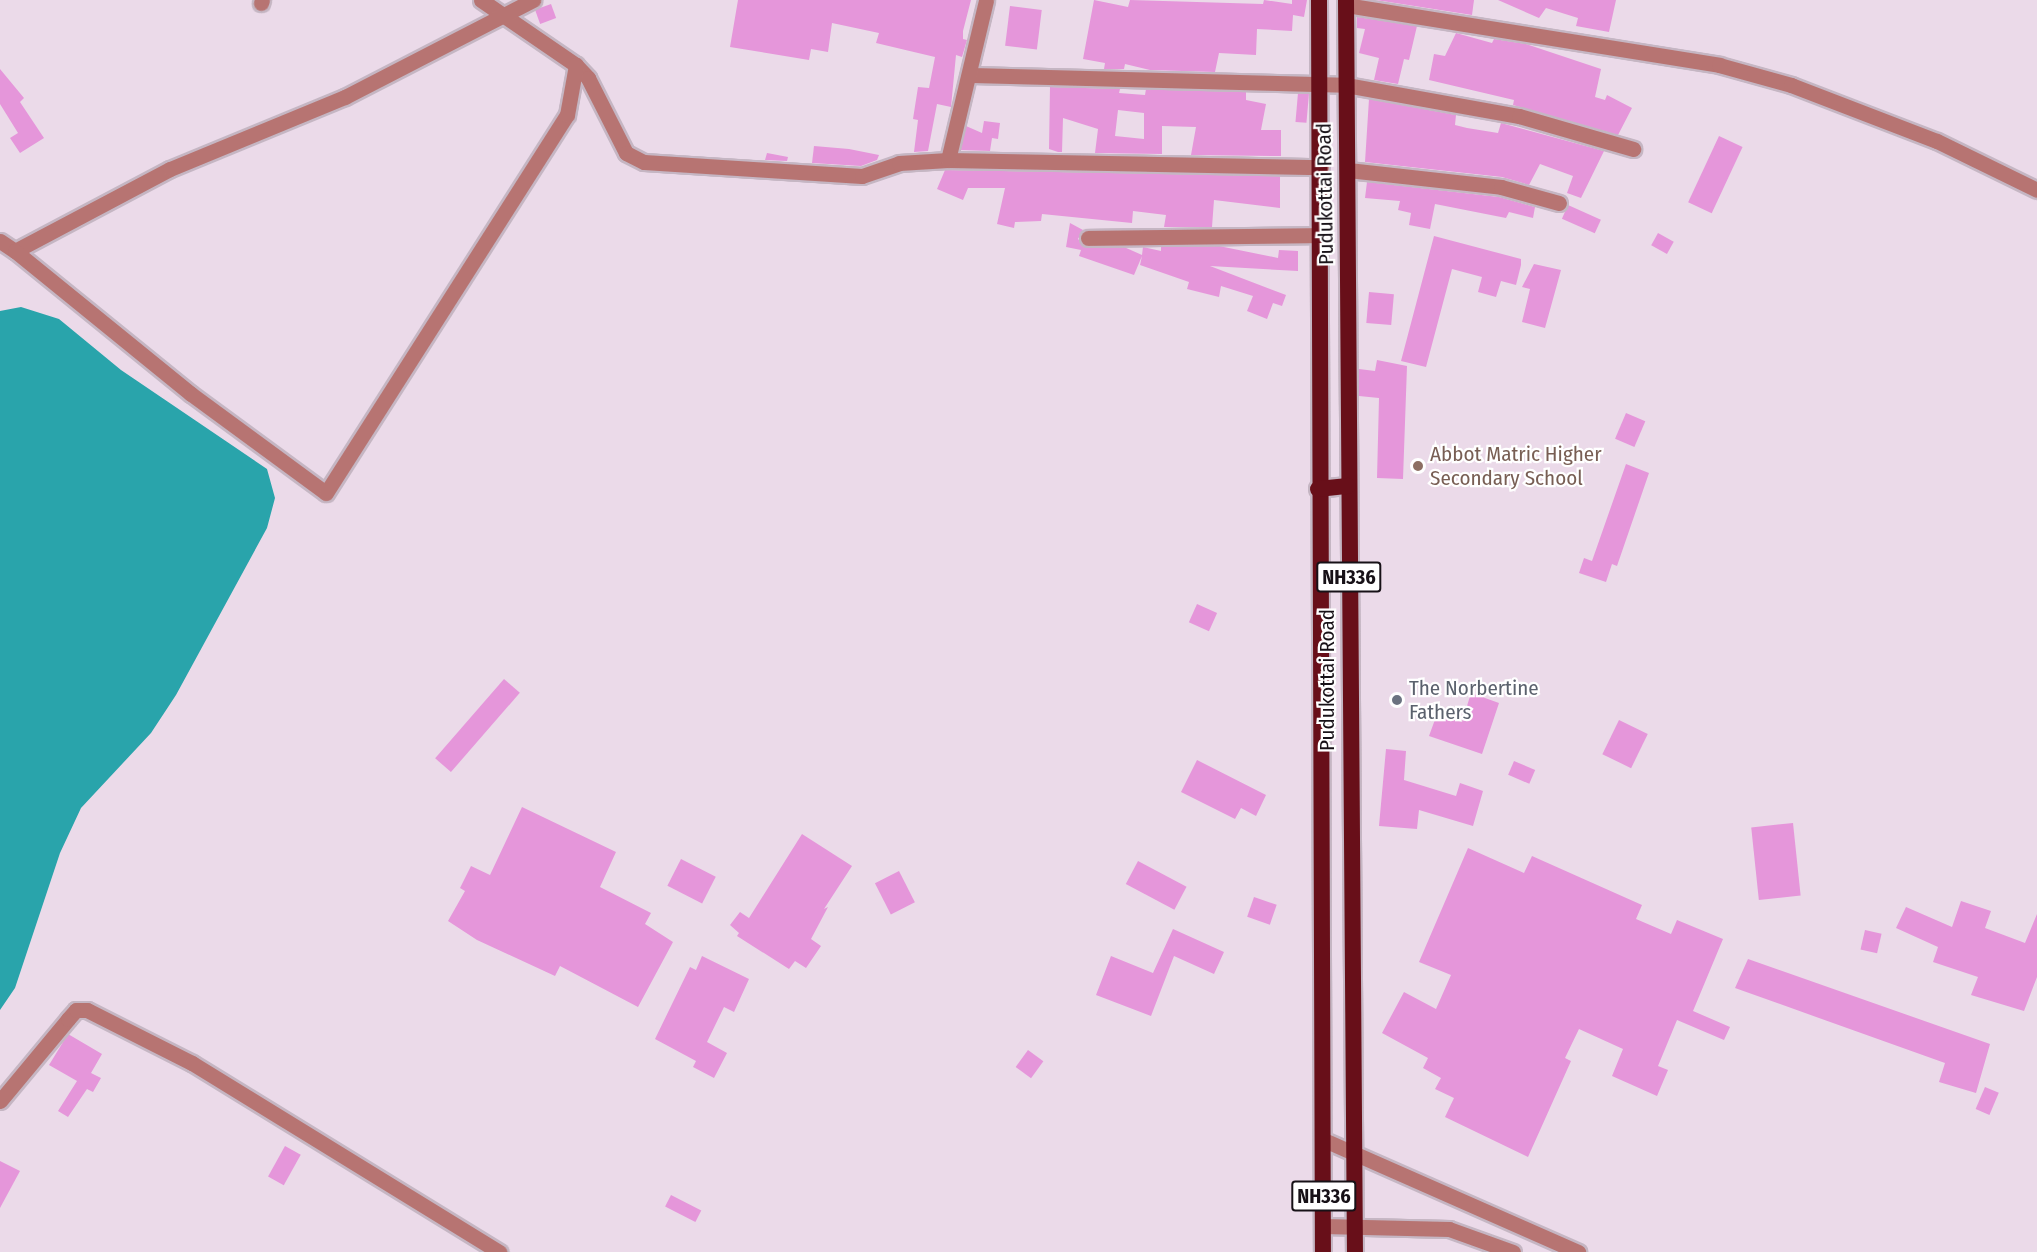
<!DOCTYPE html>
<style>
body{margin:0}
#map{position:relative;width:2037px;height:1252px;overflow:hidden;background:#ebdae9;font-family:"Fira Sans Condensed",sans-serif}
div>[style]{position:absolute}
.water>*{inset:0;background:#29a4ab}
.building>*{inset:0;background:#e596da;transform-origin:0 0}
.roads{filter:drop-shadow(2px 0 #c5b6c3) drop-shadow(-2px 0 #c5b6c3) drop-shadow(0 2px #c5b6c3) drop-shadow(0 -2px #c5b6c3)}
.minor>*{height:15px;margin:-7.5px;padding:0 7.5px;transform-origin:7.5px;border-radius:7.5px;background:#b77472}
.tertiary>*{height:15px;margin:-7.5px;padding:0 7.5px;transform-origin:7.5px;border-radius:7.5px;background:#b77472}
.trunk>*{height:16px;margin:-8px;padding:0 8px;transform-origin:8px;border-radius:8px;background:#680f19}
.dots>*{width:16px;height:16px;translate:-50% -50%;box-sizing:border-box;border:3px solid #fff;border-radius:50%}
span{translate:-50% -50%;white-space:nowrap;text-align:center;line-height:1.15;-webkit-text-stroke:4.5px #fff;paint-order:stroke}
.shield-label span{padding:2px 4px;background:#fff;border:2px solid;border-radius:4px;-webkit-text-stroke-width:0}
.shield-label{font-size:20px;color:#171117;font-weight:700}
.street-label{font-size:21px;color:#171117}
.education-label{font-size:21px;color:#785e54}
.left{translate:0 -50%;text-align:left}
.worship-label{font-size:21px;color:#5b616d}
</style>
<div id="map">
<div class="water">
<div style="clip-path:polygon(21px 307px,59px 319px,121px 370px,267px 469px,275px 498px,267px 528px,176px 695px,151px 733px,81px 808px,60px 853px,15px 988px,0 1010px,0 311px)"></div>
</div>
<div class="building">
<div style="clip-path:polygon(738px 0,971px 0,963px 31px,963px 39px,967px 40px,962px 57px,956px 55px,951px 107px,937px 104px,928px 151px,914px 152px,918px 120px,913px 119px,918px 87px,929px 88px,935px 57px,876px 43px,879px 33px,832px 23px,828px 52px,811px 49px,809px 60px,730px 47px)"></div>
<div style="clip-path:polygon(1094px 0,1128px 7px,1130px 0,1263px 4px,1264px 0,1292px 4px,1292px 0,1307px 0,1304px 17px,1293px 15px,1292px 31px,1257px 29px,1256px 55px,1219px 53px,1215px 72px,1150px 70px,1125px 64px,1124px 69px,1104px 69px,1105px 63px,1083px 59px)"></div>
<div style="clip-path:polygon(1376px 0,1474px 0,1472px 15px)"></div>
<div style="clip-path:polygon(1498px 0,1616px 0,1609px 32px,1576px 26px,1578px 18px,1546px 8px,1539px 18px)"></div>
<div style="left:551px;top:4px;width:15px;height:17px;rotate:70deg"></div>
<div style="left:1010px;top:6px;width:32px;height:40px;rotate:7deg"></div>
<div style="clip-path:polygon(1357px 17px,1417px 26px,1409px 60px,1404px 59px,1398px 84px,1374px 80px,1379px 58px,1359px 53px,1365px 29px,1357px 28px)"></div>
<div style="clip-path:polygon(1456px 33px,1492px 43px,1494px 39px,1526px 44px,1601px 69px,1595px 97px,1605px 100px,1607px 95px,1632px 108px,1618px 135px,1513px 105px,1514px 100px,1429px 80px,1434px 54px,1445px 56px)"></div>
<div style="clip-path:polygon(0 69px,24px 98px,20px 102px,44px 138px,20px 153px,10px 138px,18px 133px,0 104px)"></div>
<div style="clip-path:polygon(evenodd,1050px 87px,1120px 89px,1119px 93px,1145px 95px,1146px 89px,1246px 92px,1246px 100px,1266px 104px,1261px 130px,1281px 130px,1281px 156px,1191px 155px,1196px 127px,1162px 126px,1162px 154px,1095px 153px,1098px 129px,1063px 118px,1062px 152px,1058px 152px,1049px 149px,1050px 87px,1118px 110px,1144px 113px,1144px 139px,1115px 136px,1118px 110px)"></div>
<div style="left:1298px;top:93px;width:11px;height:29px;rotate:5deg"></div>
<div style="clip-path:polygon(1369px 99px,1456px 115px,1455px 125px,1467px 128px,1498px 133px,1501px 123px,1604px 151px,1581px 198px,1567px 193px,1573px 176px,1540px 164px,1529px 185px,1502px 177px,1365px 162px)"></div>
<div style="clip-path:polygon(984px 121px,1000px 123px,998px 139px,992px 138px,990px 151px,960px 150px,966px 126px,982px 133px)"></div>
<div style="left:1719px;top:136px;width:26px;height:73px;rotate:25deg"></div>
<div style="clip-path:polygon(814px 146px,849px 149px,879px 155px,877px 160px,861px 166px,812px 163px)"></div>
<div style="clip-path:polygon(767px 153px,788px 157px,787px 161px,765px 160px)"></div>
<div style="clip-path:polygon(945px 170px,1280px 176px,1280px 208px,1214px 200px,1212px 227px,1164px 227px,1166px 215px,1133px 211px,1132px 223px,1042px 214px,1041px 221px,1015px 222px,1014px 228px,997px 224px,1005px 188px,968px 188px,963px 200px,937px 189px)"></div>
<div style="clip-path:polygon(1367px 182px,1499px 197px,1535px 207px,1533px 218px,1509px 212px,1506px 218px,1435px 204px,1430px 229px,1409px 225px,1411px 213px,1398px 210px,1400px 201px,1365px 198px)"></div>
<div style="left:1568px;top:205px;width:36px;height:15px;rotate:24deg"></div>
<div style="clip-path:polygon(1070px 223px,1083px 230px,1078px 239px,1088px 248px,1124px 247px,1142px 255px,1143px 247px,1161px 251px,1161px 247px,1219px 246px,1278px 258px,1279px 250px,1298px 251px,1298px 271px,1210px 266px,1286px 295px,1282px 306px,1273px 303px,1267px 319px,1247px 311px,1253px 296px,1221px 286px,1219px 297px,1187px 289px,1189px 282px,1140px 265px,1142px 256px,1134px 275px,1079px 256px,1081px 250px,1066px 247px)"></div>
<div style="left:1658px;top:233px;width:18px;height:14px;rotate:29deg"></div>
<div style="clip-path:polygon(1434px 236px,1521px 259px,1521px 265px,1516px 285px,1501px 281px,1496px 297px,1478px 292px,1482px 277px,1452px 269px,1426px 367px,1401px 361px)"></div>
<div style="clip-path:polygon(1534px 264px,1561px 270px,1545px 328px,1522px 322px,1530px 289px,1522px 287px)"></div>
<div style="left:1369px;top:292px;width:25px;height:31px;rotate:5deg"></div>
<div style="clip-path:polygon(1377px 360px,1407px 366px,1403px 479px,1377px 478px,1379px 398px,1359px 396px,1359px 369px,1375px 371px)"></div>
<div style="left:1626px;top:413px;width:21px;height:28px;rotate:23deg"></div>
<div style="clip-path:polygon(1626px 464px,1649px 473px,1617px 566px,1612px 564px,1606px 582px,1579px 573px,1584px 558px,1592px 561px)"></div>
<div style="left:1197px;top:604px;width:22px;height:20px;rotate:24deg"></div>
<div style="left:504px;top:679px;width:21px;height:105px;rotate:41deg"></div>
<div style="clip-path:polygon(1471px 693px,1499px 703px,1482px 754px,1429px 736px,1437px 714px,1462px 722px)"></div>
<div style="left:1619px;top:720px;width:32px;height:38px;rotate:26deg"></div>
<div style="clip-path:polygon(1386px 749px,1406px 751px,1404px 780px,1456px 796px,1460px 783px,1483px 791px,1473px 826px,1419px 810px,1417px 829px,1379px 826px)"></div>
<div style="clip-path:polygon(1197px 760px,1266px 795px,1256px 816px,1241px 808px,1235px 819px,1181px 792px)"></div>
<div style="left:1514px;top:761px;width:23px;height:15px;rotate:23deg"></div>
<div style="clip-path:polygon(522px 807px,616px 852px,600px 887px,651px 913px,645px 924px,673px 942px,638px 1007px,560px 966px,555px 976px,477px 940px,448px 921px,465px 891px,460px 888px,471px 866px,490px 875px)"></div>
<div style="left:1793px;top:823px;width:73px;height:42px;rotate:84deg"></div>
<div style="clip-path:polygon(802px 834px,852px 866px,824px 909px,828px 907px,811px 939px,821px 946px,806px 968px,795px 961px,789px 969px,737px 936px,739px 933px,730px 925px,740px 912px,749px 918px)"></div>
<div style="clip-path:polygon(1468px 848px,1524px 873px,1532px 856px,1642px 905px,1636px 919px,1671px 934px,1677px 920px,1723px 939px,1693px 1011px,1730px 1027px,1724px 1040px,1677px 1020px,1658px 1066px,1668px 1070px,1657px 1096px,1612px 1076px,1623px 1049px,1579px 1029px,1565px 1058px,1571px 1061px,1528px 1157px,1445px 1117px,1454px 1098px,1435px 1089px,1441px 1078px,1423px 1068px,1428px 1058px,1382px 1033px,1404px 992px,1436px 1009px,1451px 975px,1419px 962px)"></div>
<div style="left:681px;top:859px;width:39px;height:30px;rotate:27deg"></div>
<div style="left:1138px;top:861px;width:55px;height:26px;rotate:28deg"></div>
<div style="left:899px;top:871px;width:35px;height:27px;rotate:63deg"></div>
<div style="left:1254px;top:897px;width:24px;height:21px;rotate:19deg"></div>
<div style="clip-path:polygon(1961px 901px,1991px 911px,1985px 928px,2025px 943px,2037px 914px,2037px 977px,2024px 1011px,1971px 995px,1978px 977px,1933px 962px,1938px 947px,1896px 928px,1906px 907px,1952px 927px)"></div>
<div style="clip-path:polygon(1173px 929px,1224px 952px,1214px 974px,1174px 956px,1151px 1016px,1096px 995px,1111px 956px,1153px 973px)"></div>
<div style="left:1865px;top:930px;width:17px;height:20px;rotate:13deg"></div>
<div style="clip-path:polygon(702px 956px,749px 979px,734px 1012px,724px 1007px,707px 1042px,727px 1053px,714px 1078px,693px 1067px,696px 1061px,655px 1039px,690px 967px,696px 970px)"></div>
<div style="clip-path:polygon(1748px 959px,1990px 1044px,1976px 1093px,1939px 1082px,1945px 1063px,1735px 988px)"></div>
<div style="clip-path:polygon(68px 1034px,102px 1054px,91px 1073px,101px 1078px,93px 1092px,87px 1089px,68px 1117px,58px 1111px,77px 1081px,49px 1065px)"></div>
<div style="left:1028px;top:1050px;width:19px;height:21px;rotate:36deg"></div>
<div style="left:1985px;top:1087px;width:15px;height:24px;rotate:23deg"></div>
<div style="left:285px;top:1146px;width:18px;height:35px;rotate:29deg"></div>
<div style="clip-path:polygon(0 1161px,20px 1171px,0 1208px)"></div>
<div style="left:671px;top:1195px;width:34px;height:13px;rotate:27deg"></div>
</div>
<div class="roads">
<div class="minor">
<div style="left:481px;top:0;width:115px;rotate:34.4deg"></div>
<div style="left:576px;top:65px;width:18px;rotate:47deg"></div>
<div style="left:588px;top:78px;width:84px;rotate:63.1deg"></div>
<div style="left:626px;top:153px;width:20px;rotate:27deg"></div>
<div style="left:644px;top:162px;width:218px;rotate:3.7deg"></div>
<div style="left:862px;top:176px;width:39px;rotate:-19deg"></div>
<div style="left:899px;top:163px;width:49px;rotate:-3.5deg"></div>
<div style="left:948px;top:160px;width:373px;rotate:1.1deg"></div>
<div style="left:261px;top:3px;width:3px;rotate:-72deg"></div>
<div style="left:1346px;top:5px;width:378px;rotate:9.1deg"></div>
<div style="left:1719px;top:65px;width:75px;rotate:15.5deg"></div>
<div style="left:1791px;top:85px;width:156px;rotate:21deg"></div>
<div style="left:1937px;top:141px;width:111px;rotate:26.1deg"></div>
<div style="left:970px;top:75px;width:376px;rotate:1.5deg"></div>
<div style="left:1346px;top:85px;width:176px;rotate:10.2deg"></div>
<div style="left:1519px;top:116px;width:119px;rotate:16.1deg"></div>
<div style="left:948px;top:160px;width:164px;rotate:-76.6deg"></div>
<div style="left:1348px;top:170px;width:154px;rotate:6.3deg"></div>
<div style="left:1501px;top:187px;width:60px;rotate:15.4deg"></div>
<div style="left:1088px;top:238px;width:233px;rotate:-0.7deg"></div>
<div style="left:0;top:241px;width:18px;rotate:34deg"></div>
<div style="left:15px;top:251px;width:175px;rotate:-27.9deg"></div>
<div style="left:170px;top:169px;width:189px;rotate:-22.4deg"></div>
<div style="left:345px;top:97px;width:212px;rotate:-27.3deg"></div>
<div style="left:15px;top:251px;width:227px;rotate:39.1deg"></div>
<div style="left:191px;top:394px;width:167px;rotate:36.3deg"></div>
<div style="left:326px;top:493px;width:448px;rotate:-57.5deg"></div>
<div style="left:567px;top:115px;width:51px;rotate:-79.8deg"></div>
<div style="left:0;top:1101px;width:107px;rotate:-50.3deg"></div>
<div style="left:68px;top:1019px;width:12px;rotate:-48deg"></div>
<div style="left:76px;top:1010px;width:11px"></div>
<div style="left:87px;top:1010px;width:118px;rotate:26.8deg"></div>
<div style="left:192px;top:1063px;width:361px;rotate:31.6deg"></div>
</div>
<div class="tertiary">
<div style="left:1324px;top:1140px;width:278px;rotate:23.8deg"></div>
<div style="left:1323px;top:1226px;width:126px;rotate:1.4deg"></div>
<div style="left:1449px;top:1229px;width:68px;rotate:19.8deg"></div>
</div>
<div class="trunk">
<div style="left:1319px;top:0;width:1252px;rotate:89.82deg"></div>
<div style="left:1346px;top:0;width:1252px;rotate:89.59deg"></div>
<div style="left:1318px;top:489px;width:30px;rotate:-6deg"></div>
</div>
</div>
<div class="dots">
<div style="left:1418px;top:466px;background:#8d6e63"></div>
<div style="left:1397px;top:700px;background:#6b7280"></div>
</div>
<div class="shield-label">
<span style="left:1349px;top:577px">NH336</span>
<span style="left:1324px;top:1196px">NH336</span>
</div>
<div class="street-label">
<span style="left:1325px;top:194px;rotate:-91deg">Pudukottai Road</span>
<span style="left:1327px;top:680px;rotate:-90deg">Pudukottai Road</span>
</div>
<div class="education-label">
<span class="left" style="left:1430px;top:466px">Abbot Matric Higher<br>Secondary School</span>
</div>
<div class="worship-label">
<span class="left" style="left:1409px;top:700px">The Norbertine<br>Fathers</span>
</div>
</div>
